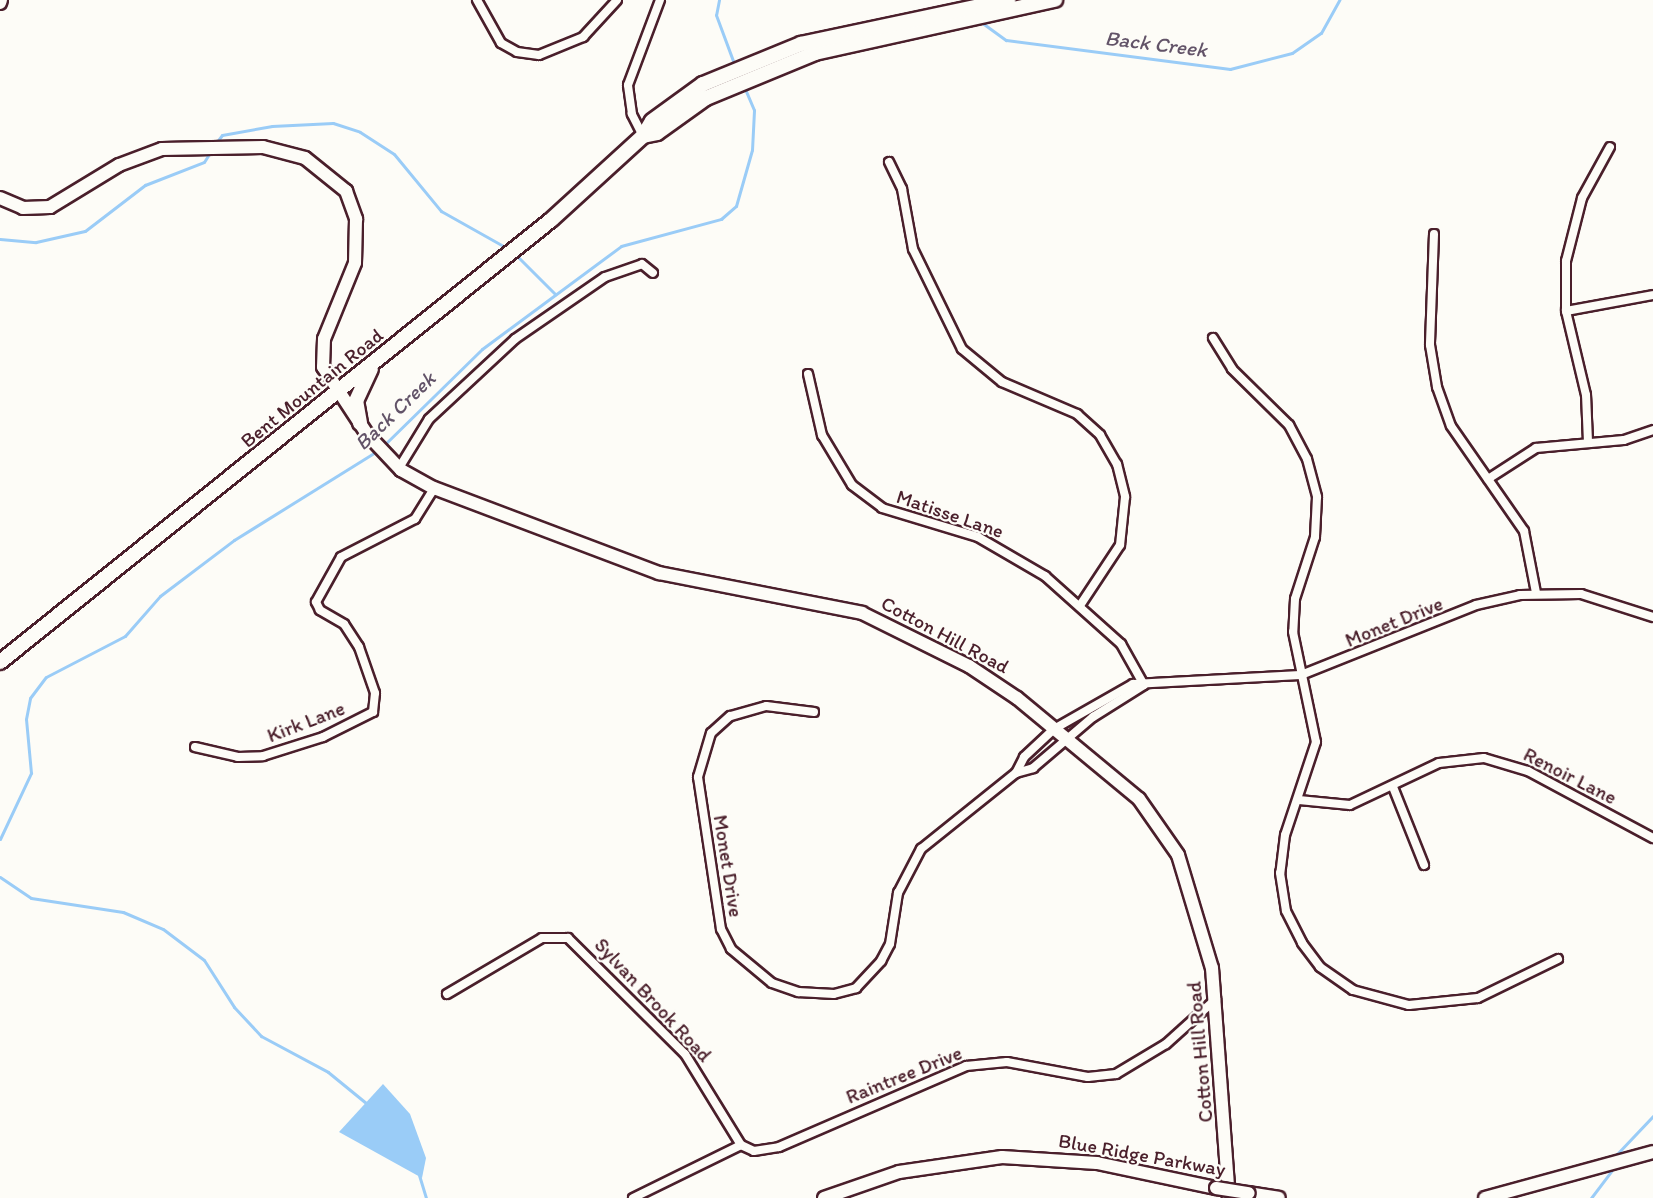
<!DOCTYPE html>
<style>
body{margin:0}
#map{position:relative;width:1653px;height:1198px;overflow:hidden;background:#fdfcf7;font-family:Itim,sans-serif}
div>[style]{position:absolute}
.water>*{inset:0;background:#9accf7}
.stream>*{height:3px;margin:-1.5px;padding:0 1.5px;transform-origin:1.5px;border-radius:1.5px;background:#9accf7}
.roads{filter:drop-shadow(2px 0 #4a1f2b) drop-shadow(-2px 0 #4a1f2b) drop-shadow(0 2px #4a1f2b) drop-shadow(0 -2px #4a1f2b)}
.street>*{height:8px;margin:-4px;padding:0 4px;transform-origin:4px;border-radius:4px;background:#fdfcf7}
.secondary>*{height:12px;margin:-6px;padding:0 6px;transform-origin:6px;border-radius:6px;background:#fdfcf7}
.primary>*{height:14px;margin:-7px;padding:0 7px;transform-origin:7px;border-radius:7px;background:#fdfcf7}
.bridges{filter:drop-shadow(2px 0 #4a1f2b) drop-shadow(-2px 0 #4a1f2b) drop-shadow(0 2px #4a1f2b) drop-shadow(0 -2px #4a1f2b)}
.secondary-bridge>*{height:12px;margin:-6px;padding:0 6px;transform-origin:6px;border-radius:6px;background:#fdfcf7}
span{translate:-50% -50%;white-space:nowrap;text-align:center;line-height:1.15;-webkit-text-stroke:4.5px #fdfcf7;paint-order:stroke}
.street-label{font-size:20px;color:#4a1f2b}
.water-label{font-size:21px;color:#625368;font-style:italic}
</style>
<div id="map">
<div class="water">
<div style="clip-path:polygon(383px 1084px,410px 1114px,426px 1158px,422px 1178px,339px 1132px)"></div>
</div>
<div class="stream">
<div style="left:719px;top:0;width:15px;rotate:101deg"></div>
<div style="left:716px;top:15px;width:54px;rotate:69.6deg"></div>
<div style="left:981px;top:22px;width:31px;rotate:36deg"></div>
<div style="left:1006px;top:40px;width:226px;rotate:7.4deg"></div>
<div style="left:1230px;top:69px;width:64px;rotate:-14.5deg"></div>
<div style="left:1292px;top:53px;width:35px;rotate:-35deg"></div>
<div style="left:1321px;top:33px;width:38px;rotate:-61deg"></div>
<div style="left:216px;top:143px;width:10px;rotate:-53deg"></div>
<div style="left:222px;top:135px;width:51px;rotate:-10.2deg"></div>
<div style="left:272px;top:126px;width:61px;rotate:-2.8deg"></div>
<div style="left:333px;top:123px;width:28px;rotate:18deg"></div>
<div style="left:360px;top:132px;width:40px;rotate:32.9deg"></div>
<div style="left:394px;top:154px;width:74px;rotate:50.5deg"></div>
<div style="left:441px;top:211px;width:76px;rotate:29.3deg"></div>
<div style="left:0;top:239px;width:36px;rotate:5deg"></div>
<div style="left:36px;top:242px;width:50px;rotate:-12.7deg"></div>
<div style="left:85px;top:231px;width:76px;rotate:-37.5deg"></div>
<div style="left:145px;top:185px;width:63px;rotate:-21.3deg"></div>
<div style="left:204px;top:162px;width:13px;rotate:-58deg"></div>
<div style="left:515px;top:254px;width:57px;rotate:45deg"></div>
<div style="left:382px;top:447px;width:140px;rotate:-44.4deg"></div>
<div style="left:482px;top:349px;width:173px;rotate:-36.5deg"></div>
<div style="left:621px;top:246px;width:104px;rotate:-15.1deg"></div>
<div style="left:721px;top:219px;width:20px;rotate:-41deg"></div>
<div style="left:736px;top:206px;width:58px;rotate:-74.1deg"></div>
<div style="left:752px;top:150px;width:40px;rotate:-87.1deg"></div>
<div style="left:754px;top:110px;width:26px;rotate:-113deg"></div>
<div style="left:0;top:839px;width:73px;rotate:-64.8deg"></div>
<div style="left:31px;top:773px;width:54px;rotate:-95.3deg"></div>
<div style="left:26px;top:719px;width:21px;rotate:-79deg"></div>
<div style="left:30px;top:698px;width:26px;rotate:-53deg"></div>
<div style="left:46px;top:677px;width:89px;rotate:-27.4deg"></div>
<div style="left:125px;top:636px;width:53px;rotate:-48.8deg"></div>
<div style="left:160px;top:596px;width:93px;rotate:-37.1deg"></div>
<div style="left:234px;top:540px;width:168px;rotate:-31.9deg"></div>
<div style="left:0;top:877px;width:37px;rotate:34deg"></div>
<div style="left:31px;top:898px;width:93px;rotate:8.7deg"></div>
<div style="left:123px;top:912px;width:43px;rotate:23deg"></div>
<div style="left:163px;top:929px;width:51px;rotate:37.1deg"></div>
<div style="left:204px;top:960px;width:56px;rotate:57.4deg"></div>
<div style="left:234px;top:1007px;width:40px;rotate:47deg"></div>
<div style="left:261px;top:1036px;width:76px;rotate:28.2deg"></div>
<div style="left:328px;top:1072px;width:49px;rotate:39.2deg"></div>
<div style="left:1616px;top:1155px;width:54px;rotate:-46.5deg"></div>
<div style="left:419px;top:1175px;width:24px;rotate:73deg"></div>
<div style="left:1591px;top:1198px;width:34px;rotate:-53deg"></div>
</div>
<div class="roads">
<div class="street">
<div style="left:477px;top:0;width:49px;rotate:60.8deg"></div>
<div style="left:501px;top:43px;width:18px;rotate:29deg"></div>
<div style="left:517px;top:52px;width:22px;rotate:8deg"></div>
<div style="left:539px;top:55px;width:48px;rotate:-22.2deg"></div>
<div style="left:583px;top:37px;width:50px;rotate:-47.4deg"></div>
<div style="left:643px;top:136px;width:25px;rotate:-117deg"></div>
<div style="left:632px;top:114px;width:29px;rotate:-98deg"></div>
<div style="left:628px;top:85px;width:91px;rotate:-69.4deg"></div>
<div style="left:889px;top:162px;width:30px;rotate:64deg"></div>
<div style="left:902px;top:189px;width:61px;rotate:79.6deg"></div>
<div style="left:913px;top:249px;width:111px;rotate:63.9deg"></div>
<div style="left:962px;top:349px;width:52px;rotate:39.5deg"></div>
<div style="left:1002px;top:382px;width:82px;rotate:23.1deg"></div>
<div style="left:1077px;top:414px;width:31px;rotate:42deg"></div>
<div style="left:1100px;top:435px;width:34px;rotate:60deg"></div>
<div style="left:1117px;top:464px;width:34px;rotate:76deg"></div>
<div style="left:1125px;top:497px;width:48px;rotate:95.9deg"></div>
<div style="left:1120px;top:545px;width:71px;rotate:123.5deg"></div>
<div style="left:1434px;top:234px;width:111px;rotate:92.1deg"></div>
<div style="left:1430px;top:345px;width:43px;rotate:80.5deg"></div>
<div style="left:1437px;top:387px;width:41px;rotate:70.3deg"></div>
<div style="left:1451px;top:426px;width:128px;rotate:55.2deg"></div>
<div style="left:1524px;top:531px;width:63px;rotate:79deg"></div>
<div style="left:1566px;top:311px;width:88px;rotate:-10.4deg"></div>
<div style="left:1213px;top:338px;width:36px;rotate:58deg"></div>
<div style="left:1232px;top:369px;width:80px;rotate:44.5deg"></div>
<div style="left:1289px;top:425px;width:38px;rotate:62deg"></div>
<div style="left:1307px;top:459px;width:39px;rotate:75deg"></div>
<div style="left:1317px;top:497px;width:40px;rotate:92.9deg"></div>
<div style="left:1315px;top:537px;width:65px;rotate:107.9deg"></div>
<div style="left:1295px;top:599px;width:33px;rotate:93deg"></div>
<div style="left:1293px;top:632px;width:112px;rotate:78.2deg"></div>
<div style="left:1316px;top:742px;width:98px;rotate:108.4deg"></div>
<div style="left:1285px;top:835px;width:38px;rotate:97deg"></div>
<div style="left:1280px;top:873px;width:38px;rotate:81deg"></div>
<div style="left:1286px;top:911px;width:36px;rotate:63deg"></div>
<div style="left:1302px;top:943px;width:30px;rotate:53deg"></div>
<div style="left:1320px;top:967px;width:40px;rotate:34.9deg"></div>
<div style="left:1353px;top:990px;width:58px;rotate:15deg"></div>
<div style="left:1409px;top:1005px;width:69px;rotate:-5.8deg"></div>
<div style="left:1478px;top:998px;width:89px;rotate:-26deg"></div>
<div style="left:808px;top:374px;width:63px;rotate:77.1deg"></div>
<div style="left:822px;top:435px;width:58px;rotate:59deg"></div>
<div style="left:852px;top:485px;width:38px;rotate:37deg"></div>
<div style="left:882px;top:508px;width:100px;rotate:16.8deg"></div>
<div style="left:978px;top:537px;width:78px;rotate:30.2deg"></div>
<div style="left:1045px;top:576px;width:102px;rotate:41.8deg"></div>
<div style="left:1121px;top:644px;width:47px;rotate:60.7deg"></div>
<div style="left:1588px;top:442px;width:47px;rotate:-92.4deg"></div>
<div style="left:1586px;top:395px;width:86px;rotate:-103.4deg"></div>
<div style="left:1566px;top:311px;width:50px;rotate:-90deg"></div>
<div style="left:1566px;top:261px;width:65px;rotate:-75.7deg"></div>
<div style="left:1582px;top:198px;width:58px;rotate:-61.2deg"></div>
<div style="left:399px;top:468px;width:57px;rotate:-58.5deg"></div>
<div style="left:429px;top:419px;width:117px;rotate:-42.9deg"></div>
<div style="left:515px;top:339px;width:109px;rotate:-34.6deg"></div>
<div style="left:605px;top:277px;width:39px;rotate:-19deg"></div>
<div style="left:642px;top:264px;width:14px;rotate:39deg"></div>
<div style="left:1488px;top:479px;width:57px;rotate:-32.9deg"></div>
<div style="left:1536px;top:448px;width:88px;rotate:-5.2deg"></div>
<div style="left:1624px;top:440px;width:31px;rotate:-19deg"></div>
<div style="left:814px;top:712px;width:48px;rotate:-172.9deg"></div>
<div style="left:766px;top:706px;width:37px;rotate:164deg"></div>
<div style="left:730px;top:716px;width:25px;rotate:138deg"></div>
<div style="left:711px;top:733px;width:46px;rotate:106.5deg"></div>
<div style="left:698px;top:777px;width:154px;rotate:81.4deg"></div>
<div style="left:721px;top:929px;width:22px;rotate:63deg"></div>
<div style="left:731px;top:949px;width:53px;rotate:39.7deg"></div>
<div style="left:772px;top:983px;width:28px;rotate:19deg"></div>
<div style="left:798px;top:992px;width:36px;rotate:3deg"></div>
<div style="left:834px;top:994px;width:23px;rotate:-15deg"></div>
<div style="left:856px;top:988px;width:37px;rotate:-47deg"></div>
<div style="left:881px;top:961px;width:19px;rotate:-62deg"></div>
<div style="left:890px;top:944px;width:52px;rotate:-81.1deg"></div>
<div style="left:898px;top:893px;width:50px;rotate:-62.4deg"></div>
<div style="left:921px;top:849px;width:122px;rotate:-38.7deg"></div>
<div style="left:1016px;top:773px;width:18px;rotate:-16deg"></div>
<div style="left:1033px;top:768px;width:79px;rotate:-40.4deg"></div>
<div style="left:1093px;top:717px;width:60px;rotate:-32.1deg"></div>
<div style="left:195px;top:747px;width:44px;rotate:13.1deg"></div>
<div style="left:238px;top:757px;width:25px;rotate:-2deg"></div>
<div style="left:263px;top:756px;width:63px;rotate:-17.6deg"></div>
<div style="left:323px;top:737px;width:56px;rotate:-26.6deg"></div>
<div style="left:373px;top:712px;width:19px;rotate:-84deg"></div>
<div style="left:375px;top:693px;width:49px;rotate:-109.2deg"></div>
<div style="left:359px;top:647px;width:27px;rotate:-123deg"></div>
<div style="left:344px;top:624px;width:28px;rotate:-150deg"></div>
<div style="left:320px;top:610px;width:9px;rotate:-117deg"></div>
<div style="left:316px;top:602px;width:51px;rotate:-60.9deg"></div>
<div style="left:341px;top:557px;width:83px;rotate:-27.2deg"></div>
<div style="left:415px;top:519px;width:36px;rotate:-58deg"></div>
<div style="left:1016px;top:773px;width:18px;rotate:-63deg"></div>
<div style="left:1024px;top:757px;width:41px;rotate:-43deg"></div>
<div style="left:1054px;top:729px;width:91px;rotate:-29.7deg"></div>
<div style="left:1133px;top:684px;width:168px;rotate:-3.1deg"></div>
<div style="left:1301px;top:675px;width:188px;rotate:-21.8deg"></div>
<div style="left:1476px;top:605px;width:45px;rotate:-12.8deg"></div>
<div style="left:1520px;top:595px;width:61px;rotate:-0.9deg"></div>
<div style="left:1581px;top:594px;width:76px;rotate:17.7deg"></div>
<div style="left:1393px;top:787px;width:84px;rotate:68.3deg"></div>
<div style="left:1299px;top:800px;width:51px;rotate:5.6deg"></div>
<div style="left:1350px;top:805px;width:98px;rotate:-25.3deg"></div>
<div style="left:1439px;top:763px;width:45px;rotate:-6.3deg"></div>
<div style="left:1484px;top:758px;width:46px;rotate:16.5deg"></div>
<div style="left:1528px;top:771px;width:142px;rotate:28.2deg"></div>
<div style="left:447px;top:994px;width:110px;rotate:-30.5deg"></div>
<div style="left:542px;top:938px;width:26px"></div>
<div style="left:568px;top:938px;width:165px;rotate:44.8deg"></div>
<div style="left:685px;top:1054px;width:107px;rotate:58.4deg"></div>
<div style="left:633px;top:1198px;width:120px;rotate:-26.1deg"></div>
<div style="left:741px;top:1145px;width:14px;rotate:25deg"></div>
<div style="left:754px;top:1151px;width:25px;rotate:-9deg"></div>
<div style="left:779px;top:1147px;width:204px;rotate:-23.4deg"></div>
<div style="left:966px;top:1066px;width:41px;rotate:-5.6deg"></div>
<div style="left:1007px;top:1062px;width:82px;rotate:10.5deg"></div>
<div style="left:1088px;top:1077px;width:28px;rotate:-6deg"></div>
<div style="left:1116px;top:1074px;width:58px;rotate:-31deg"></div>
<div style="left:1166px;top:1044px;width:67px;rotate:-42deg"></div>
</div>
<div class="secondary">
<div style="left:0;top:3px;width:3px;rotate:-72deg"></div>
<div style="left:0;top:198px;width:25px;rotate:23deg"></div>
<div style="left:23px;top:208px;width:27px;rotate:-2deg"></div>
<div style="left:50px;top:207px;width:81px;rotate:-31.3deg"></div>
<div style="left:119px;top:165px;width:46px;rotate:-20.4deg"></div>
<div style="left:162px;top:149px;width:101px;rotate:-1.1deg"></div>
<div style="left:263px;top:147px;width:43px;rotate:14.7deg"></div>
<div style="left:305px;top:158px;width:53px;rotate:38.8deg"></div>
<div style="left:346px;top:191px;width:30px;rotate:70deg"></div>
<div style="left:356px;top:219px;width:44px;rotate:91.3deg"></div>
<div style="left:355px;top:263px;width:82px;rotate:112.2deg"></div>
<div style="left:324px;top:339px;width:28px;rotate:92deg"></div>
<div style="left:323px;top:367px;width:80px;rotate:56.7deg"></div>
<div style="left:367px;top:434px;width:50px;rotate:46.6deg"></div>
<div style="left:401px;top:470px;width:38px;rotate:29deg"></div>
<div style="left:434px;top:488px;width:241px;rotate:20.7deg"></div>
<div style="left:659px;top:573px;width:207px;rotate:11.1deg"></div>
<div style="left:862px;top:613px;width:119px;rotate:26.4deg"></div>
<div style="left:969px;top:666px;width:58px;rotate:33.7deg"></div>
<div style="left:1017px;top:698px;width:158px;rotate:39.6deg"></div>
<div style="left:1139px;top:799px;width:68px;rotate:55.1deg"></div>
<div style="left:1178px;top:855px;width:118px;rotate:73.3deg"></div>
<div style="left:1212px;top:968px;width:231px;rotate:85.8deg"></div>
<div style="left:1249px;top:1193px;width:30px;rotate:9deg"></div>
<div style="left:824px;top:1198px;width:79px;rotate:-19.1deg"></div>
<div style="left:899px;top:1172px;width:104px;rotate:-8.3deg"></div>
<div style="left:1002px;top:1157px;width:95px;rotate:3.6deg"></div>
<div style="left:1097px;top:1163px;width:122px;rotate:11.9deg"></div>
<div style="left:1485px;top:1198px;width:174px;rotate:-15.3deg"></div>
</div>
<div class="primary">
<div style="left:643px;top:136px;width:14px;rotate:-12deg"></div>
<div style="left:657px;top:133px;width:60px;rotate:-35.5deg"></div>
<div style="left:706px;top:98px;width:118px;rotate:-22.4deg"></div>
<div style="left:815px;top:53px;width:246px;rotate:-12.5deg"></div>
<div style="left:360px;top:423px;width:22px;rotate:-100deg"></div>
<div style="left:356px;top:401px;width:35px;rotate:-65deg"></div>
<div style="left:0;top:662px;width:706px;rotate:-38.74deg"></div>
<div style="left:551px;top:220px;width:125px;rotate:-42.4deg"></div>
<div style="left:643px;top:136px;width:17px;rotate:-59deg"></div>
<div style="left:652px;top:121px;width:63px;rotate:-36deg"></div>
<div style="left:703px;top:84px;width:106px;rotate:-22.2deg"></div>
<div style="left:801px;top:44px;width:212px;rotate:-12deg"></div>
</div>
</div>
<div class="bridges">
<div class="secondary-bridge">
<div style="left:1216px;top:1188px;width:33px;rotate:9deg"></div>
</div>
</div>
<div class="street-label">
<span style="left:312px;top:388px;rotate:-39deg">Bent Mountain Road</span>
<span style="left:950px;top:514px;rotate:19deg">Matisse Lane</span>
<span style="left:1394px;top:622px;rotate:-22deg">Monet Drive</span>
<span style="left:945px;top:635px;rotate:28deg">Cotton Hill Road</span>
<span style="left:306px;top:722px;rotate:-21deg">Kirk Lane</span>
<span style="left:1570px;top:776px;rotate:27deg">Renoir Lane</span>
<span style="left:728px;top:866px;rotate:81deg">Monet Drive</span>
<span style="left:653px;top:1000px;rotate:47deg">Sylvan Brook Road</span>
<span style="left:1200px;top:1052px;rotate:-95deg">Cotton Hill Road</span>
<span style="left:904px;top:1075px;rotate:-22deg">Raintree Drive</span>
<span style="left:1142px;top:1155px;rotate:10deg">Blue Ridge Parkway</span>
</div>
<div class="water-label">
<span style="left:1156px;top:44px;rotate:7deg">Back Creek</span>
<span style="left:395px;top:411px;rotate:-44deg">Back Creek</span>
</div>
</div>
